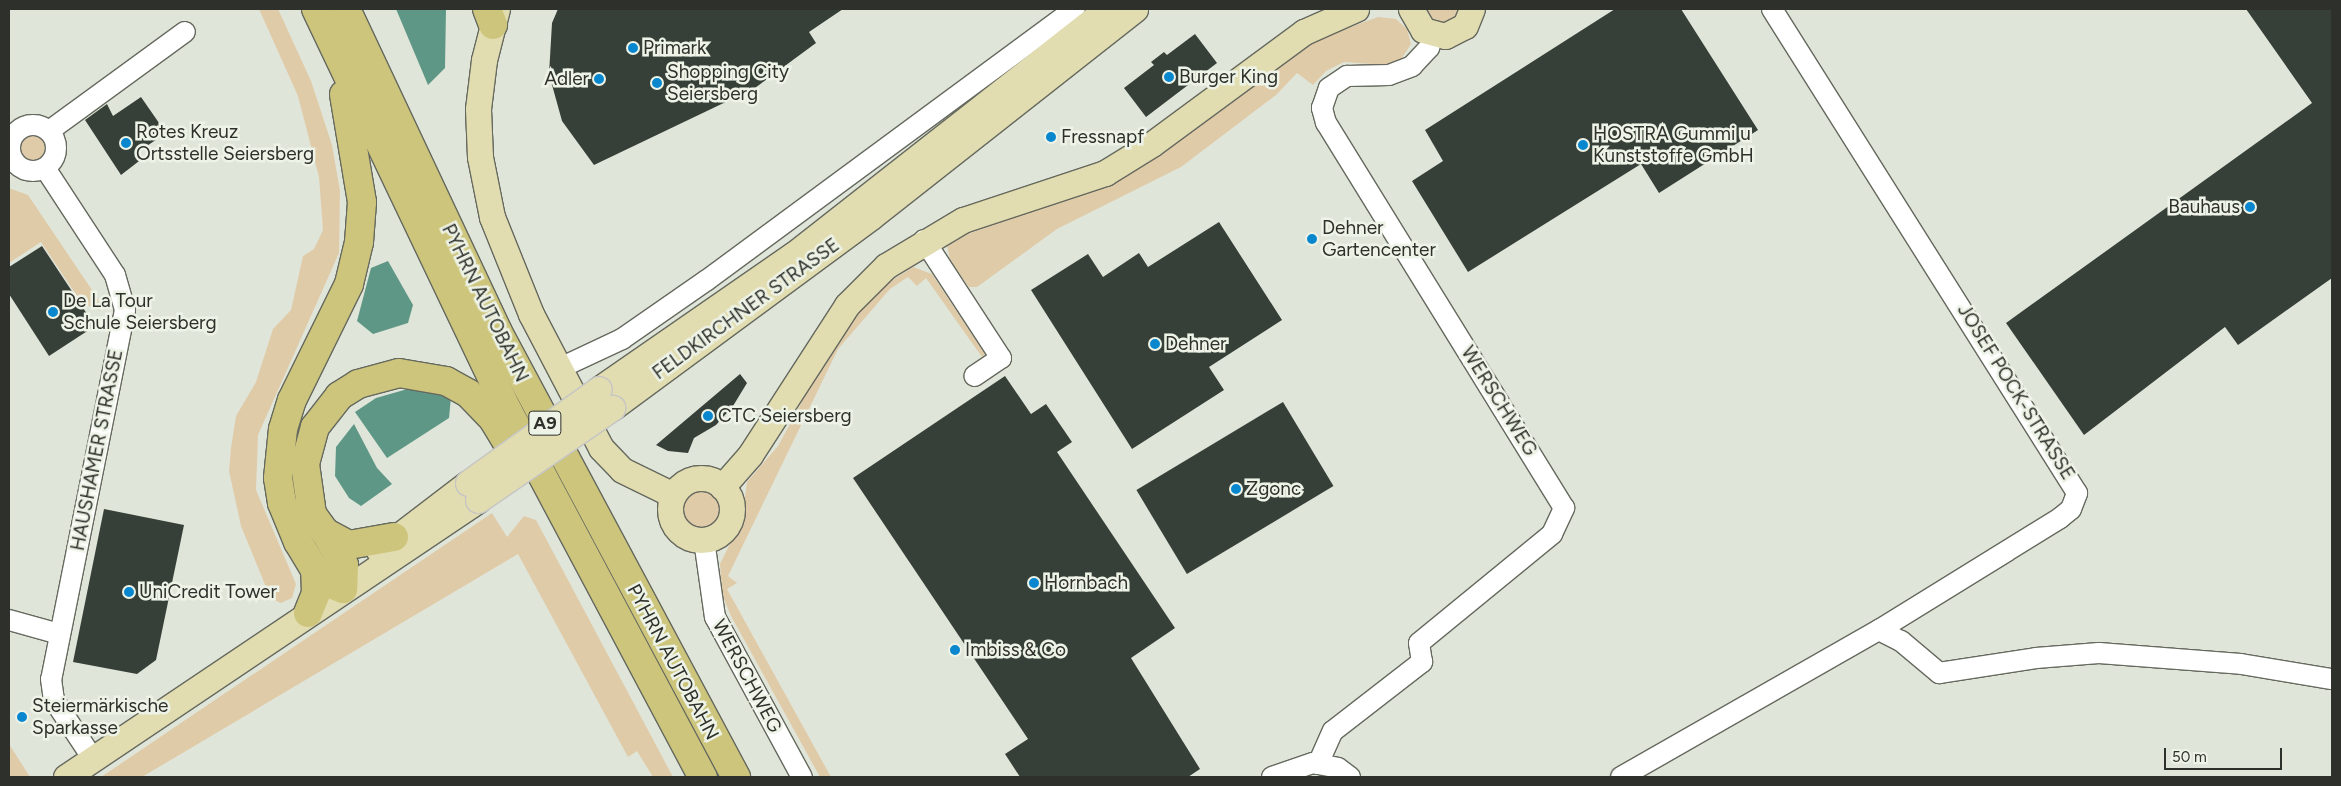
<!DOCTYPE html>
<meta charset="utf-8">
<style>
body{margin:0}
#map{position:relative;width:2341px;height:786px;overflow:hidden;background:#e0e5d9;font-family:Figtree,sans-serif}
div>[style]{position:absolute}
.green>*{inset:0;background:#e0cba9}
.round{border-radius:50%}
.water>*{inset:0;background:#5f9786}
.building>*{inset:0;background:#374038;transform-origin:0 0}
.roads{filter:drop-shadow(1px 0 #65695e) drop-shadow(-1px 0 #65695e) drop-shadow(0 1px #65695e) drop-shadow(0 -1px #65695e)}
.minor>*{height:20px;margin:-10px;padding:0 10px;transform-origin:10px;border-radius:10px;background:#fff}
.minor>.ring{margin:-10px;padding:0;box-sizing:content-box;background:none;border:20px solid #fff;border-radius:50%}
.major>*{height:25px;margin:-12.5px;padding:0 12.5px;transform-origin:12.5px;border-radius:12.5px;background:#e2dcb1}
.major>.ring{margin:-12.5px;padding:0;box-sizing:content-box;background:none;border:25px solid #e2dcb1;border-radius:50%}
.highway>*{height:28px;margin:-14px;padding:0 14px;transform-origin:14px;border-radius:14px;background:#cec57d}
.bridges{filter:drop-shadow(1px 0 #c4c5c4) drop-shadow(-1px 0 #c4c5c4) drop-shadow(0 1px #c4c5c4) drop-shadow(0 -1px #c4c5c4)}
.major-bridge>*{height:25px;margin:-12.5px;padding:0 12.5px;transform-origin:12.5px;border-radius:12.5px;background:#e2dcb1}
.dots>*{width:14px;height:14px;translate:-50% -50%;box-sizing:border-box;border:2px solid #edf3e6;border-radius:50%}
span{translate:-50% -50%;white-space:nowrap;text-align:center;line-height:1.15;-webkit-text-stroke:5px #edf3e6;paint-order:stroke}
.shield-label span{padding:1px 4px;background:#edf3e6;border:1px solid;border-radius:4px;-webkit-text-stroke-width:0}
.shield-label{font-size:18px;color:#2e302b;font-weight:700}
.poi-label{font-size:19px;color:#2e302b}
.left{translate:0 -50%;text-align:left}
.right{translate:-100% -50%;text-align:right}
.street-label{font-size:19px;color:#2e302b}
.frame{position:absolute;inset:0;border:10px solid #2e302b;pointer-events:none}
.scale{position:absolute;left:2164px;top:748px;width:118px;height:22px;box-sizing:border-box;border:2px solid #2e302b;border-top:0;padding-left:6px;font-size:15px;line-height:18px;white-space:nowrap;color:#2e302b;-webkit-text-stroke:4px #edf3e6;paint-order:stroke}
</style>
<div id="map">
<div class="green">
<div style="clip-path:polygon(259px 9px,278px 9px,311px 81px,332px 145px,340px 191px,339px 253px,258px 435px,256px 490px,296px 584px,292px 598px,281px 603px,271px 599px,241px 526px,229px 471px,231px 448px,236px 416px,256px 382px,273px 329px,291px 310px,303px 256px,314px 249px,323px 230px,319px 177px,298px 96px)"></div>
<div style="clip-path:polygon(1419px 9px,1465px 9px,1464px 13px,1439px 28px)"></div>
<div style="clip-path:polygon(1378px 17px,1396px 19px,1407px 29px,1411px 44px,1400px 61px,1387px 65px,1344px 62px,1326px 71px,1313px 85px,1297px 73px,1276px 95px,1181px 167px,1057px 229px,977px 287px,969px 287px,950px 260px,947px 245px,950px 240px,1110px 184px,1160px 154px,1310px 42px)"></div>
<div class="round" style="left:21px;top:136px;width:24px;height:24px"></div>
<div style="clip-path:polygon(9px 188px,28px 195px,98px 299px,100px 311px,81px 302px,41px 242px,9px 263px)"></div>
<div style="clip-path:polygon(913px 267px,932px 274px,985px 354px,982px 357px,926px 278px,917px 286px,908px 277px,890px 289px,838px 349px,728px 576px,737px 583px,727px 589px,831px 777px,820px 777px,731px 616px,722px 594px,720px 564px,742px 519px,747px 482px,778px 446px,839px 333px,874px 292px)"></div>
<div class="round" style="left:679px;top:487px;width:44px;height:44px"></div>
<div style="clip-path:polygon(492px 513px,507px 537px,524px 516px,536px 520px,673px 777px,653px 777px,637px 751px,628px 757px,518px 554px,142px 777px,101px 777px)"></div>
<div style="clip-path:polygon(9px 744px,30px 777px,9px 777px)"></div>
</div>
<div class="water">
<div style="clip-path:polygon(396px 9px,446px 9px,445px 68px,428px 85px)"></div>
<div style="clip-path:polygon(388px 261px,413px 305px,408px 323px,373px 334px,357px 321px,371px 268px)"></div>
<div style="clip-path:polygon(418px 386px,451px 397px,449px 418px,387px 458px,355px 412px,376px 398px)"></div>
<div style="clip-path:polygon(354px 424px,377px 468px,392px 484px,361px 506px,349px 498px,335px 476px,336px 447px)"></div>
</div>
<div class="building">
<div style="clip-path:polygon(558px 9px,843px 9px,809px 32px,816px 43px,755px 88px,594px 165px,562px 121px,549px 74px,552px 23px)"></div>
<div style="clip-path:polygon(1615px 9px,1681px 9px,1758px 130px,1659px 193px,1641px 164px,1468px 272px,1412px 181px,1443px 161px,1425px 130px)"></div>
<div style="clip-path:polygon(2246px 9px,2332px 9px,2332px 278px,2238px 345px,2225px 327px,2084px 435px,2006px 323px,2312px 103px)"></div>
<div style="clip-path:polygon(1195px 34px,1217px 63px,1146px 117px,1124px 88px,1154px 65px,1151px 62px,1164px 52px,1167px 55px)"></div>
<div style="clip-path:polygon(141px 97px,166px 133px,138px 152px,143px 158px,121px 175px,85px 120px,107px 104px,113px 116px)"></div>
<div style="clip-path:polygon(1219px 222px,1282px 320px,1209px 367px,1224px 390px,1132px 449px,1031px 290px,1088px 254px,1103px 277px,1139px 253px,1148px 267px)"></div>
<div style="clip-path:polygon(42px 246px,95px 326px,49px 356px,9px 294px,9px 267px)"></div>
<div style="clip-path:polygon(740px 374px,747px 383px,733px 406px,716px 425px,694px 438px,688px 453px,668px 451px,656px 445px)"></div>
<div style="clip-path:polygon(1005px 376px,1031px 414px,1046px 404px,1072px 442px,1057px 452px,1175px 628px,1131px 658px,1200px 769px,1188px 777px,1020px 777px,1005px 754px,1028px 739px,853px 478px)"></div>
<div style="left:1283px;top:402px;width:98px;height:171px;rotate:59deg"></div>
<div style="clip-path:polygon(104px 509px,184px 525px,156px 660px,137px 674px,73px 662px)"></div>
</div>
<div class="roads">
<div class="minor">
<div class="ring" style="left:10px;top:125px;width:26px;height:26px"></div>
<div style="left:49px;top:131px;width:168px;rotate:-36.1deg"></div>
<div style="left:45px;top:168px;width:128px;rotate:56.8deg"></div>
<div style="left:115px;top:275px;width:36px;rotate:74deg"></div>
<div style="left:125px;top:310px;width:376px;rotate:101.3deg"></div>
<div style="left:51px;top:679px;width:21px;rotate:82deg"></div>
<div style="left:54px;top:700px;width:71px;rotate:56.5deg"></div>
<div style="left:924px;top:240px;width:141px;rotate:56.9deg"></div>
<div style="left:1001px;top:358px;width:32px;rotate:146deg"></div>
<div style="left:558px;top:369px;width:71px;rotate:-25.1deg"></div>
<div style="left:622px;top:339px;width:103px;rotate:-34.8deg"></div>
<div style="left:707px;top:280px;width:457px;rotate:-36.4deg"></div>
<div style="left:704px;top:540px;width:78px;rotate:81.9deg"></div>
<div style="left:715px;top:617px;width:182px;rotate:61.5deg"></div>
<div style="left:9px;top:620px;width:52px;rotate:15.6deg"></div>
<div style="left:1879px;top:630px;width:25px;rotate:27deg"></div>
<div style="left:1901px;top:641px;width:50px;rotate:40.1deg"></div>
<div style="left:1939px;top:673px;width:98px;rotate:-8.8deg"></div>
<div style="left:2036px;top:658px;width:63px;rotate:-4.5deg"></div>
<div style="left:2099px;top:653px;width:142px;rotate:4.4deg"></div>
<div style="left:2241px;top:664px;width:92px;rotate:9.4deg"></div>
<div style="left:1318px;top:764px;width:36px;rotate:-66deg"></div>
<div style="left:1333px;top:731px;width:113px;rotate:-37.8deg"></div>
<div style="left:1422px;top:662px;width:19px;rotate:-99deg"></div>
<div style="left:1419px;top:643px;width:172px;rotate:-39.3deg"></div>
<div style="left:1552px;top:534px;width:29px;rotate:-65deg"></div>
<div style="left:1564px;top:508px;width:453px;rotate:-121.7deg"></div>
<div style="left:1326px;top:123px;width:16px;rotate:-105deg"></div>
<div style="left:1322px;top:108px;width:21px;rotate:-71deg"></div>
<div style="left:1329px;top:88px;width:22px;rotate:-34deg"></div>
<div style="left:1347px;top:76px;width:42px;rotate:-1.4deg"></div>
<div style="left:1389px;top:75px;width:25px;rotate:-21deg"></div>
<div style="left:1412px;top:66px;width:25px;rotate:-47deg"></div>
<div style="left:1429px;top:48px;width:14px;rotate:-73deg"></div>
<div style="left:1272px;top:777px;width:43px;rotate:-18.9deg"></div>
<div style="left:1313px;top:763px;width:25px;rotate:11deg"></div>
<div style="left:1338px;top:768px;width:15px;rotate:37deg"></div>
<div style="left:1621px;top:777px;width:297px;rotate:-29.7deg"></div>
<div style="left:1879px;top:630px;width:213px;rotate:-31.7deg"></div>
<div style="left:2060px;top:518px;width:14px;rotate:-39deg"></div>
<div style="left:2071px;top:509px;width:17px;rotate:-69deg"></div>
<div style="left:2077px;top:493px;width:572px;rotate:-122.22deg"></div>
</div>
<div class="major">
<div style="left:497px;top:9px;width:53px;rotate:104.3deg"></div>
<div style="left:484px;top:60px;width:49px;rotate:97deg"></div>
<div style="left:478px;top:109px;width:48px;rotate:87.6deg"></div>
<div style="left:480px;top:157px;width:61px;rotate:78.7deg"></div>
<div style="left:492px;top:217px;width:105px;rotate:68.1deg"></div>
<div style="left:531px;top:314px;width:151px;rotate:62.4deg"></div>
<div style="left:601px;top:448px;width:30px;rotate:46deg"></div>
<div style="left:622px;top:470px;width:57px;rotate:26.1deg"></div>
<div style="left:1411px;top:9px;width:24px;rotate:60deg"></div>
<div style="left:1423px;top:30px;width:23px;rotate:15deg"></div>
<div style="left:1445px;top:36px;width:22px;rotate:-27deg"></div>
<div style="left:1465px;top:26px;width:18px;rotate:-68deg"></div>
<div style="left:599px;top:389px;width:237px;rotate:-34.7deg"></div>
<div style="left:794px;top:254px;width:397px;rotate:-38.1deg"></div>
<div style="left:612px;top:408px;width:322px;rotate:-36.4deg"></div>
<div style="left:871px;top:217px;width:336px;rotate:-38.2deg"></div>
<div class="ring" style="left:670px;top:478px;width:37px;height:37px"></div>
<div style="left:722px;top:487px;width:43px;rotate:-48.8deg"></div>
<div style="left:750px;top:455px;width:179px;rotate:-57.1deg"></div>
<div style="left:847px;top:305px;width:55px;rotate:-45deg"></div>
<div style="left:886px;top:266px;width:90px;rotate:-30.9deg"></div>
<div style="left:963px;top:220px;width:150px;rotate:-18.3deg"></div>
<div style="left:1105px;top:173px;width:55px;rotate:-31.7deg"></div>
<div style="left:1152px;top:144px;width:189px;rotate:-36.4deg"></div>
<div style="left:1304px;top:32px;width:57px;rotate:-23.9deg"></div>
<div style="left:379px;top:551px;width:112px;rotate:-37.4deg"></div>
<div style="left:66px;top:777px;width:496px;rotate:-33.9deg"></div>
</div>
<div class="highway">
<div style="left:316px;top:9px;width:445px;rotate:64.5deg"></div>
<div style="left:508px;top:411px;width:415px;rotate:62deg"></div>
<div style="left:346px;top:9px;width:357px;rotate:64.8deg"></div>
<div style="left:498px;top:332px;width:505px;rotate:61.86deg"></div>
<div style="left:487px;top:9px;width:17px;rotate:69deg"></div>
<div style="left:325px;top:532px;width:38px;rotate:60deg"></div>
<div style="left:344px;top:565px;width:24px;rotate:92deg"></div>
<div style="left:343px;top:589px;width:16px;rotate:-158deg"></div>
<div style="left:328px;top:583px;width:18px;rotate:-135deg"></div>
<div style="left:315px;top:570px;width:33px;rotate:-121deg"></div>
<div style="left:298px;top:542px;width:42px;rotate:-112.3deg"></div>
<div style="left:282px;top:503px;width:25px;rotate:-99deg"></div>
<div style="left:278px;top:478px;width:49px;rotate:-84.2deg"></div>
<div style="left:283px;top:429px;width:30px;rotate:-73deg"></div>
<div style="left:292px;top:400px;width:129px;rotate:-63.8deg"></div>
<div style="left:349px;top:284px;width:43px;rotate:-76.6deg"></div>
<div style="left:359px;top:242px;width:40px;rotate:-85.7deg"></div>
<div style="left:362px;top:202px;width:109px;rotate:-99.5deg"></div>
<div style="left:394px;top:537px;width:46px;rotate:169.9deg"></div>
<div style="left:349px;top:545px;width:27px;rotate:-152deg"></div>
<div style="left:325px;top:532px;width:22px;rotate:-126deg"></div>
<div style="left:312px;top:514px;width:50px;rotate:-98deg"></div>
<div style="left:305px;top:464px;width:38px;rotate:-75deg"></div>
<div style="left:315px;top:427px;width:39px;rotate:-52deg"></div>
<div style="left:339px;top:396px;width:22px;rotate:-32deg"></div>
<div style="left:358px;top:384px;width:42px;rotate:-15deg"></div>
<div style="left:399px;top:373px;width:48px;rotate:9.7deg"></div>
<div style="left:446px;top:381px;width:26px;rotate:29deg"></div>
<div style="left:469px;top:394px;width:35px;rotate:46deg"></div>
<div style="left:493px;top:419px;width:29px;rotate:59deg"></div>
<div style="left:308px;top:613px;width:22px;rotate:-68deg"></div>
<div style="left:316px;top:593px;width:23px;rotate:-92deg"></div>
</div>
</div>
<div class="bridges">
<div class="major-bridge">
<div style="left:468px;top:483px;width:161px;rotate:-35.7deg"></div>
<div style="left:478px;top:500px;width:163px;rotate:-34.5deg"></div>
</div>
</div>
<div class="dots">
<div style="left:633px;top:48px;background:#0887cf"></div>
<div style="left:1169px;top:77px;background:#0887cf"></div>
<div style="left:599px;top:79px;background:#0887cf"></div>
<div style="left:657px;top:83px;background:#0887cf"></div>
<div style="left:1051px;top:137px;background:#0887cf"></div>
<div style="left:126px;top:143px;background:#0887cf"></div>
<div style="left:1583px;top:145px;background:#0887cf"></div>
<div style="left:2250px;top:207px;background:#0887cf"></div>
<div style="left:1312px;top:239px;background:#0887cf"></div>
<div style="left:53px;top:312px;background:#0887cf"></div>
<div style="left:1155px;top:344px;background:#0887cf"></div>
<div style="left:708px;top:416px;background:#0887cf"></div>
<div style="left:1236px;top:489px;background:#0887cf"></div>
<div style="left:1034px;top:583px;background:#0887cf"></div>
<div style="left:129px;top:592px;background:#0887cf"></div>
<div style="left:955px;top:650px;background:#0887cf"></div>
<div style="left:22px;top:717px;background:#0887cf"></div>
</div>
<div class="shield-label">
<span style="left:545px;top:423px">A9</span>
</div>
<div class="poi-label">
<span class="left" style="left:643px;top:48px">Primark</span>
<span class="left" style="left:667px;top:83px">Shopping City<br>Seiersberg</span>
<span class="left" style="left:1179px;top:77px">Burger King</span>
<span class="right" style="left:589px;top:79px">Adler</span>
<span class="left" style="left:136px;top:143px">Rotes Kreuz<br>Ortsstelle Seiersberg</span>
<span class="left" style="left:1593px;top:145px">HOSTRA Gummi u<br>Kunststoffe GmbH</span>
<span class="left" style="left:1061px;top:137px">Fressnapf</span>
<span class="right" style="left:2240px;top:207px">Bauhaus</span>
<span class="left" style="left:1322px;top:239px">Dehner<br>Gartencenter</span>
<span class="left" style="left:63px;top:312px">De La Tour<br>Schule Seiersberg</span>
<span class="left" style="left:1165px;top:344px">Dehner</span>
<span class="left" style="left:718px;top:416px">CTC Seiersberg</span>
<span class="left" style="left:1246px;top:489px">Zgonc</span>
<span class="left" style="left:1044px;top:583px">Hornbach</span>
<span class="left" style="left:139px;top:592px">UniCredit Tower</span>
<span class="left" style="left:965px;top:650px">Imbiss &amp; Co</span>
<span class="left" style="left:32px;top:717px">Steiermärkische<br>Sparkasse</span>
</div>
<div class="street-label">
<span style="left:485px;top:303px;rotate:64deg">PYHRN AUTOBAHN</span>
<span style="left:746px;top:309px;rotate:-36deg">FELDKIRCHNER STRASSE</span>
<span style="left:2016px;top:392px;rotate:58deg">JOSEF POCK-STRASSE</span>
<span style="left:1499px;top:401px;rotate:58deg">WERSCHWEG</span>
<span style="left:97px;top:450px;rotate:-79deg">HAUSHAMER STRASSE</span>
<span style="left:673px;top:662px;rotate:62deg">PYHRN AUTOBAHN</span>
<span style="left:747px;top:676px;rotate:62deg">WERSCHWEG</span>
</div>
<div class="frame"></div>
<div class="scale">50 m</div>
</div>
